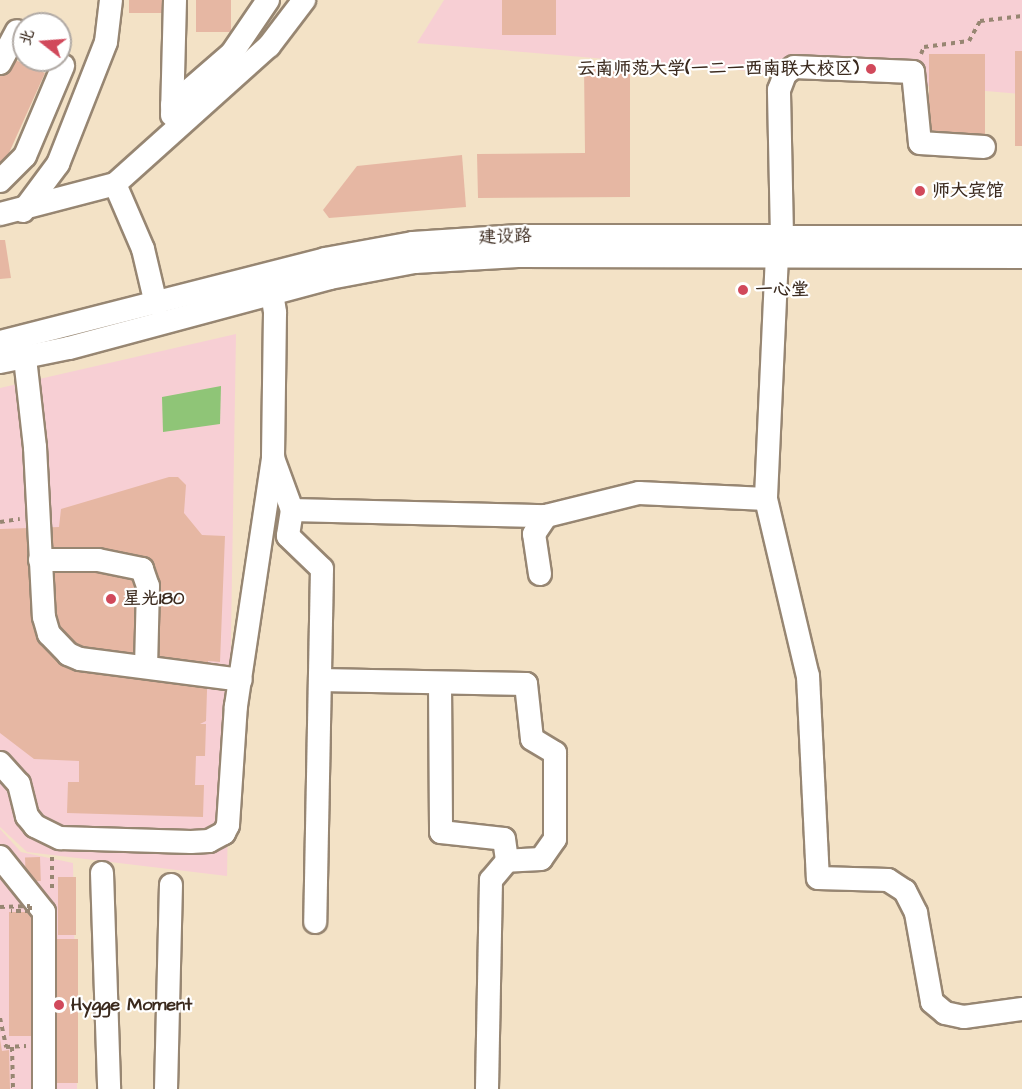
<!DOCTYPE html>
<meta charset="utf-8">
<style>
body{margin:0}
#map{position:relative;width:1022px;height:1089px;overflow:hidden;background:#f3e2c6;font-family:"Architects Daughter","LXGW WenKai TC",sans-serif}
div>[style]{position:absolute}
.built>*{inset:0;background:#f7cfd4}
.green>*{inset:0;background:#8fc577}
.building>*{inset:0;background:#e6b7a3;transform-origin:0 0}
.path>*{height:4px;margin-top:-2px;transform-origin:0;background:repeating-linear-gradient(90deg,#978672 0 4.5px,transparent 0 9px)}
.roads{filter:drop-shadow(2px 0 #978672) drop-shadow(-2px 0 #978672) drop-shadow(0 2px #978672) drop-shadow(0 -2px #978672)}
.minor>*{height:22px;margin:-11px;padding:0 11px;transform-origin:11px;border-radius:11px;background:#fff}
.path-bridge>*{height:4px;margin-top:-2px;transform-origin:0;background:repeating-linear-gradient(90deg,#978672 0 4.5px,transparent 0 9px)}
.dots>*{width:16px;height:16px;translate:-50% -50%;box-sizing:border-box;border:3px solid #fff;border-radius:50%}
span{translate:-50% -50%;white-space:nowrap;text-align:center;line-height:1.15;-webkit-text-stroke:4.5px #fff;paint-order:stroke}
.poi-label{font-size:18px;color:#3b2a1e;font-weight:700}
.right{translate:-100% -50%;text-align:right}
.left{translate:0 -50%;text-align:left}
.street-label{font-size:18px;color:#3b2a1e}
.north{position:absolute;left:12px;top:12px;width:60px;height:60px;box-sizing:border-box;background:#fff;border:2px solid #b1aaa5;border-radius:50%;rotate:287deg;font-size:16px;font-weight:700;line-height:24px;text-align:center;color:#3b2a1e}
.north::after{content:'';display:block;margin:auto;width:21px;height:27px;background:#d1495b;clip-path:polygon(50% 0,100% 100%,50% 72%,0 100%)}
</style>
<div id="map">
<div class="built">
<div style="clip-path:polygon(444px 0,1022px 0,1022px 94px,417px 43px)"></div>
<div style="clip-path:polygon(236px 334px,227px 876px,27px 852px,0 827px,0 388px)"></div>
<div style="clip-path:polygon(0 829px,21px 852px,73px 863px,77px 1089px,0 1089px)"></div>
</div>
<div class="green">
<div style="clip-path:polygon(221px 386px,220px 424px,163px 432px,162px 397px)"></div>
</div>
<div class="building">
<div style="left:129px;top:0;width:35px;height:13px"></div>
<div style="left:196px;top:0;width:35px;height:32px"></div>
<div style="left:502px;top:0;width:54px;height:35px"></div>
<div style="left:1015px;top:51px;width:7px;height:95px"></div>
<div style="left:929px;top:54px;width:56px;height:85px"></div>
<div style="clip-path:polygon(6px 56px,45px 73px,4px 164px,0 162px,0 70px)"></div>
<div style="clip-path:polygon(584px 66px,630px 66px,630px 197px,478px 198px,477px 154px,585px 153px)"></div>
<div style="clip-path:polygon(462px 155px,466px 207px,329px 218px,323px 210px,357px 166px)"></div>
<div style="clip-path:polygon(0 240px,5px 240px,11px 278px,0 279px)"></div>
<div style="clip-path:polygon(169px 477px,178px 477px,186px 485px,184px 513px,202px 535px,225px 536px,220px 662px,208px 661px,206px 721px,200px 724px,206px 724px,205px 756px,196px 756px,195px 785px,204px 785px,203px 817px,67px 813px,68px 782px,79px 782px,79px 761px,34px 759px,0 733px,0 529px,59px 527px,61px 509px)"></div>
<div style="left:40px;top:857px;width:24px;height:15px;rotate:88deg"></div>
<div style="left:58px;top:877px;width:18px;height:58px"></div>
<div style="left:9px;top:912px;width:27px;height:124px"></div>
<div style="left:53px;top:939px;width:25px;height:144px"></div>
<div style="clip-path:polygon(0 1039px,2px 1051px,9px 1050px,10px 1089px,0 1089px)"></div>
</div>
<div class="path">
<div style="left:921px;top:54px;width:8px;rotate:-67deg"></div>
<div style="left:924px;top:47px;width:45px;rotate:-7.6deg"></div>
<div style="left:969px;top:41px;width:23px;rotate:-61deg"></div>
<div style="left:980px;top:21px;width:42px;rotate:-6.8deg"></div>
<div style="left:0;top:522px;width:20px;rotate:-9deg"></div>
<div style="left:52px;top:857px;width:32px;rotate:90deg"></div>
<div style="left:0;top:1018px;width:30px;rotate:78deg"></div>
<div style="left:6px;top:1047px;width:20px;rotate:-3deg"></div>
<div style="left:12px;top:1047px;width:42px;rotate:88.6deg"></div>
</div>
<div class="roads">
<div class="minor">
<div style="left:0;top:63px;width:36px;rotate:-62deg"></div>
<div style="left:172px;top:105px;width:79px;rotate:-40.9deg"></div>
<div style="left:232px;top:53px;width:64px;rotate:-55.8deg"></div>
<div style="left:172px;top:115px;width:115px;rotate:-88.5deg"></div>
<div style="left:0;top:181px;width:35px;rotate:-45deg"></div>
<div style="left:25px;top:156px;width:98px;rotate:-67.1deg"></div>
<div style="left:115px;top:184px;width:71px;rotate:66.7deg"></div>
<div style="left:143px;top:249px;width:57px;rotate:76.7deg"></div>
<div style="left:23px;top:211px;width:59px;rotate:-53.3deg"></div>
<div style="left:58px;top:164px;width:131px;rotate:-68.5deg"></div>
<div style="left:106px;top:42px;width:42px;rotate:-83.2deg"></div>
<div style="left:0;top:214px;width:119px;rotate:-14.6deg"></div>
<div style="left:115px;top:184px;width:207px;rotate:-41.9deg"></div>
<div style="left:269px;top:46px;width:58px;rotate:-52.7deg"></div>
<div style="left:782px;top:236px;width:146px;rotate:-91.2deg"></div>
<div style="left:779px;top:90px;width:17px;rotate:-69deg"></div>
<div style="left:785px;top:74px;width:11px;rotate:-38deg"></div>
<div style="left:794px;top:67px;width:119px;rotate:2.4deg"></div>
<div style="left:913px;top:72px;width:71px;rotate:84.4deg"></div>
<div style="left:920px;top:143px;width:64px;rotate:3.6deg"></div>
<div style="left:777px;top:255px;width:244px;rotate:92.6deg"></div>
<div style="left:766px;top:499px;width:182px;rotate:76.7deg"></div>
<div style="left:808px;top:676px;width:202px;rotate:87.2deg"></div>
<div style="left:818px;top:878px;width:70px;rotate:1.6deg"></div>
<div style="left:888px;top:880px;width:20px;rotate:33deg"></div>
<div style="left:905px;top:891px;width:25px;rotate:63deg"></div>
<div style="left:916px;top:913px;width:90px;rotate:79.8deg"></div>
<div style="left:932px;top:1002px;width:17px;rotate:40deg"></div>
<div style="left:945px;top:1013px;width:19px;rotate:12deg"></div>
<div style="left:964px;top:1017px;width:59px;rotate:-7.9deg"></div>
<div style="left:272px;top:293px;width:20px;rotate:81deg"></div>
<div style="left:275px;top:313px;width:145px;rotate:90.8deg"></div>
<div style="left:273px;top:458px;width:55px;rotate:69.9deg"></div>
<div style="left:292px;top:510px;width:26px;rotate:99deg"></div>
<div style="left:288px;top:536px;width:47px;rotate:44.1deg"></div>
<div style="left:322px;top:569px;width:353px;rotate:91.1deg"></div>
<div style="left:0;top:342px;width:335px;rotate:-14.3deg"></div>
<div style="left:325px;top:259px;width:89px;rotate:-10.3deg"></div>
<div style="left:413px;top:243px;width:106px;rotate:-3.8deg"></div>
<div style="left:519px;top:236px;width:503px;rotate:0.11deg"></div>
<div style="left:25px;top:358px;width:90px;rotate:83.6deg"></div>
<div style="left:35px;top:447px;width:170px;rotate:87deg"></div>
<div style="left:44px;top:617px;width:18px;rotate:74deg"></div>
<div style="left:49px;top:634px;width:28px;rotate:46deg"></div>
<div style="left:68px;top:654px;width:13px;rotate:23deg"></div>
<div style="left:80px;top:659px;width:162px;rotate:7.4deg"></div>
<div style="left:0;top:362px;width:70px;rotate:-11.5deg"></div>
<div style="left:69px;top:348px;width:270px;rotate:-15deg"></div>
<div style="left:330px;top:278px;width:86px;rotate:-10.7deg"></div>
<div style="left:415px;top:262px;width:103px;rotate:-3.3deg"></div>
<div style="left:518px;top:256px;width:504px;rotate:0.11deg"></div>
<div style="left:292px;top:510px;width:254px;rotate:1.4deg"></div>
<div style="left:40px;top:560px;width:58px"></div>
<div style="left:98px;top:560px;width:45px;rotate:11.6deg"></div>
<div style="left:142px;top:569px;width:18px;rotate:71deg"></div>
<div style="left:148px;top:586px;width:81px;rotate:91.4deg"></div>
<div style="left:540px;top:574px;width:40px;rotate:-98.5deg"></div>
<div style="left:534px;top:534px;width:22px;rotate:-56deg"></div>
<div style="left:546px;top:516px;width:96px;rotate:-13.9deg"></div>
<div style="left:639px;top:493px;width:127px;rotate:2.7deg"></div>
<div style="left:320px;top:680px;width:206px;rotate:1.1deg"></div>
<div style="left:526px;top:684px;width:55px;rotate:83.8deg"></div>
<div style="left:532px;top:739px;width:27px;rotate:31deg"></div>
<div style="left:555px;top:753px;width:86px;rotate:90deg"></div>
<div style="left:555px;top:839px;width:24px;rotate:125deg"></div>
<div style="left:541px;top:859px;width:34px;rotate:177deg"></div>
<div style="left:440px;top:683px;width:149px;rotate:89.6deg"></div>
<div style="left:441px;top:832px;width:63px;rotate:6.3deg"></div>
<div style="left:504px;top:839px;width:22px;rotate:82deg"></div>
<div style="left:507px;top:861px;width:25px;rotate:130deg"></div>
<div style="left:491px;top:880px;width:209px;rotate:91.1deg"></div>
<div style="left:0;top:763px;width:28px;rotate:48deg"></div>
<div style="left:19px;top:784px;width:33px;rotate:76deg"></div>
<div style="left:27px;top:816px;width:13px;rotate:51deg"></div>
<div style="left:35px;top:826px;width:28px;rotate:26deg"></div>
<div style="left:60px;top:838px;width:131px;rotate:1.7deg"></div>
<div style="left:191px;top:842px;width:18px;rotate:-3deg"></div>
<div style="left:209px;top:841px;width:17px;rotate:-28deg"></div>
<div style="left:224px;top:833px;width:9px;rotate:-63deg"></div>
<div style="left:228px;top:825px;width:119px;rotate:-86.2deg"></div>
<div style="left:236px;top:706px;width:251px;rotate:-81.5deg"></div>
<div style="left:0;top:857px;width:70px;rotate:51.3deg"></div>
<div style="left:44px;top:912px;width:177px;rotate:90deg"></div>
<div style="left:102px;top:873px;width:216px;rotate:88.1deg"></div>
<div style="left:166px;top:1089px;width:204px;rotate:-88.6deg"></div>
</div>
</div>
<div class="path-bridge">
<div style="left:0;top:907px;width:30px;rotate:-2deg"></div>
<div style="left:30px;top:906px;width:5px;rotate:90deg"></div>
<div style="left:30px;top:911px;width:19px;rotate:180deg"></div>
</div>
<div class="dots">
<div style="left:871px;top:69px;background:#d1495b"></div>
<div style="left:920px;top:191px;background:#d1495b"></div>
<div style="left:743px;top:290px;background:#d1495b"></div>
<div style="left:111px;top:599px;background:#d1495b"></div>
<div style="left:59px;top:1005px;background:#d1495b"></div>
</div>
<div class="poi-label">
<span class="right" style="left:859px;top:69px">云南师范大学(一二一西南联大校区)</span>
<span class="left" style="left:932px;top:191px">师大宾馆</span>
<span class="left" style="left:755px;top:290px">一心堂</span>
<span class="left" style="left:123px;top:599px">星光180</span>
<span class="left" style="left:71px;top:1005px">Hygge Moment</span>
</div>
<div class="street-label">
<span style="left:505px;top:237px;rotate:-2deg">建设路</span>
</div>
<div class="north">北</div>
</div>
